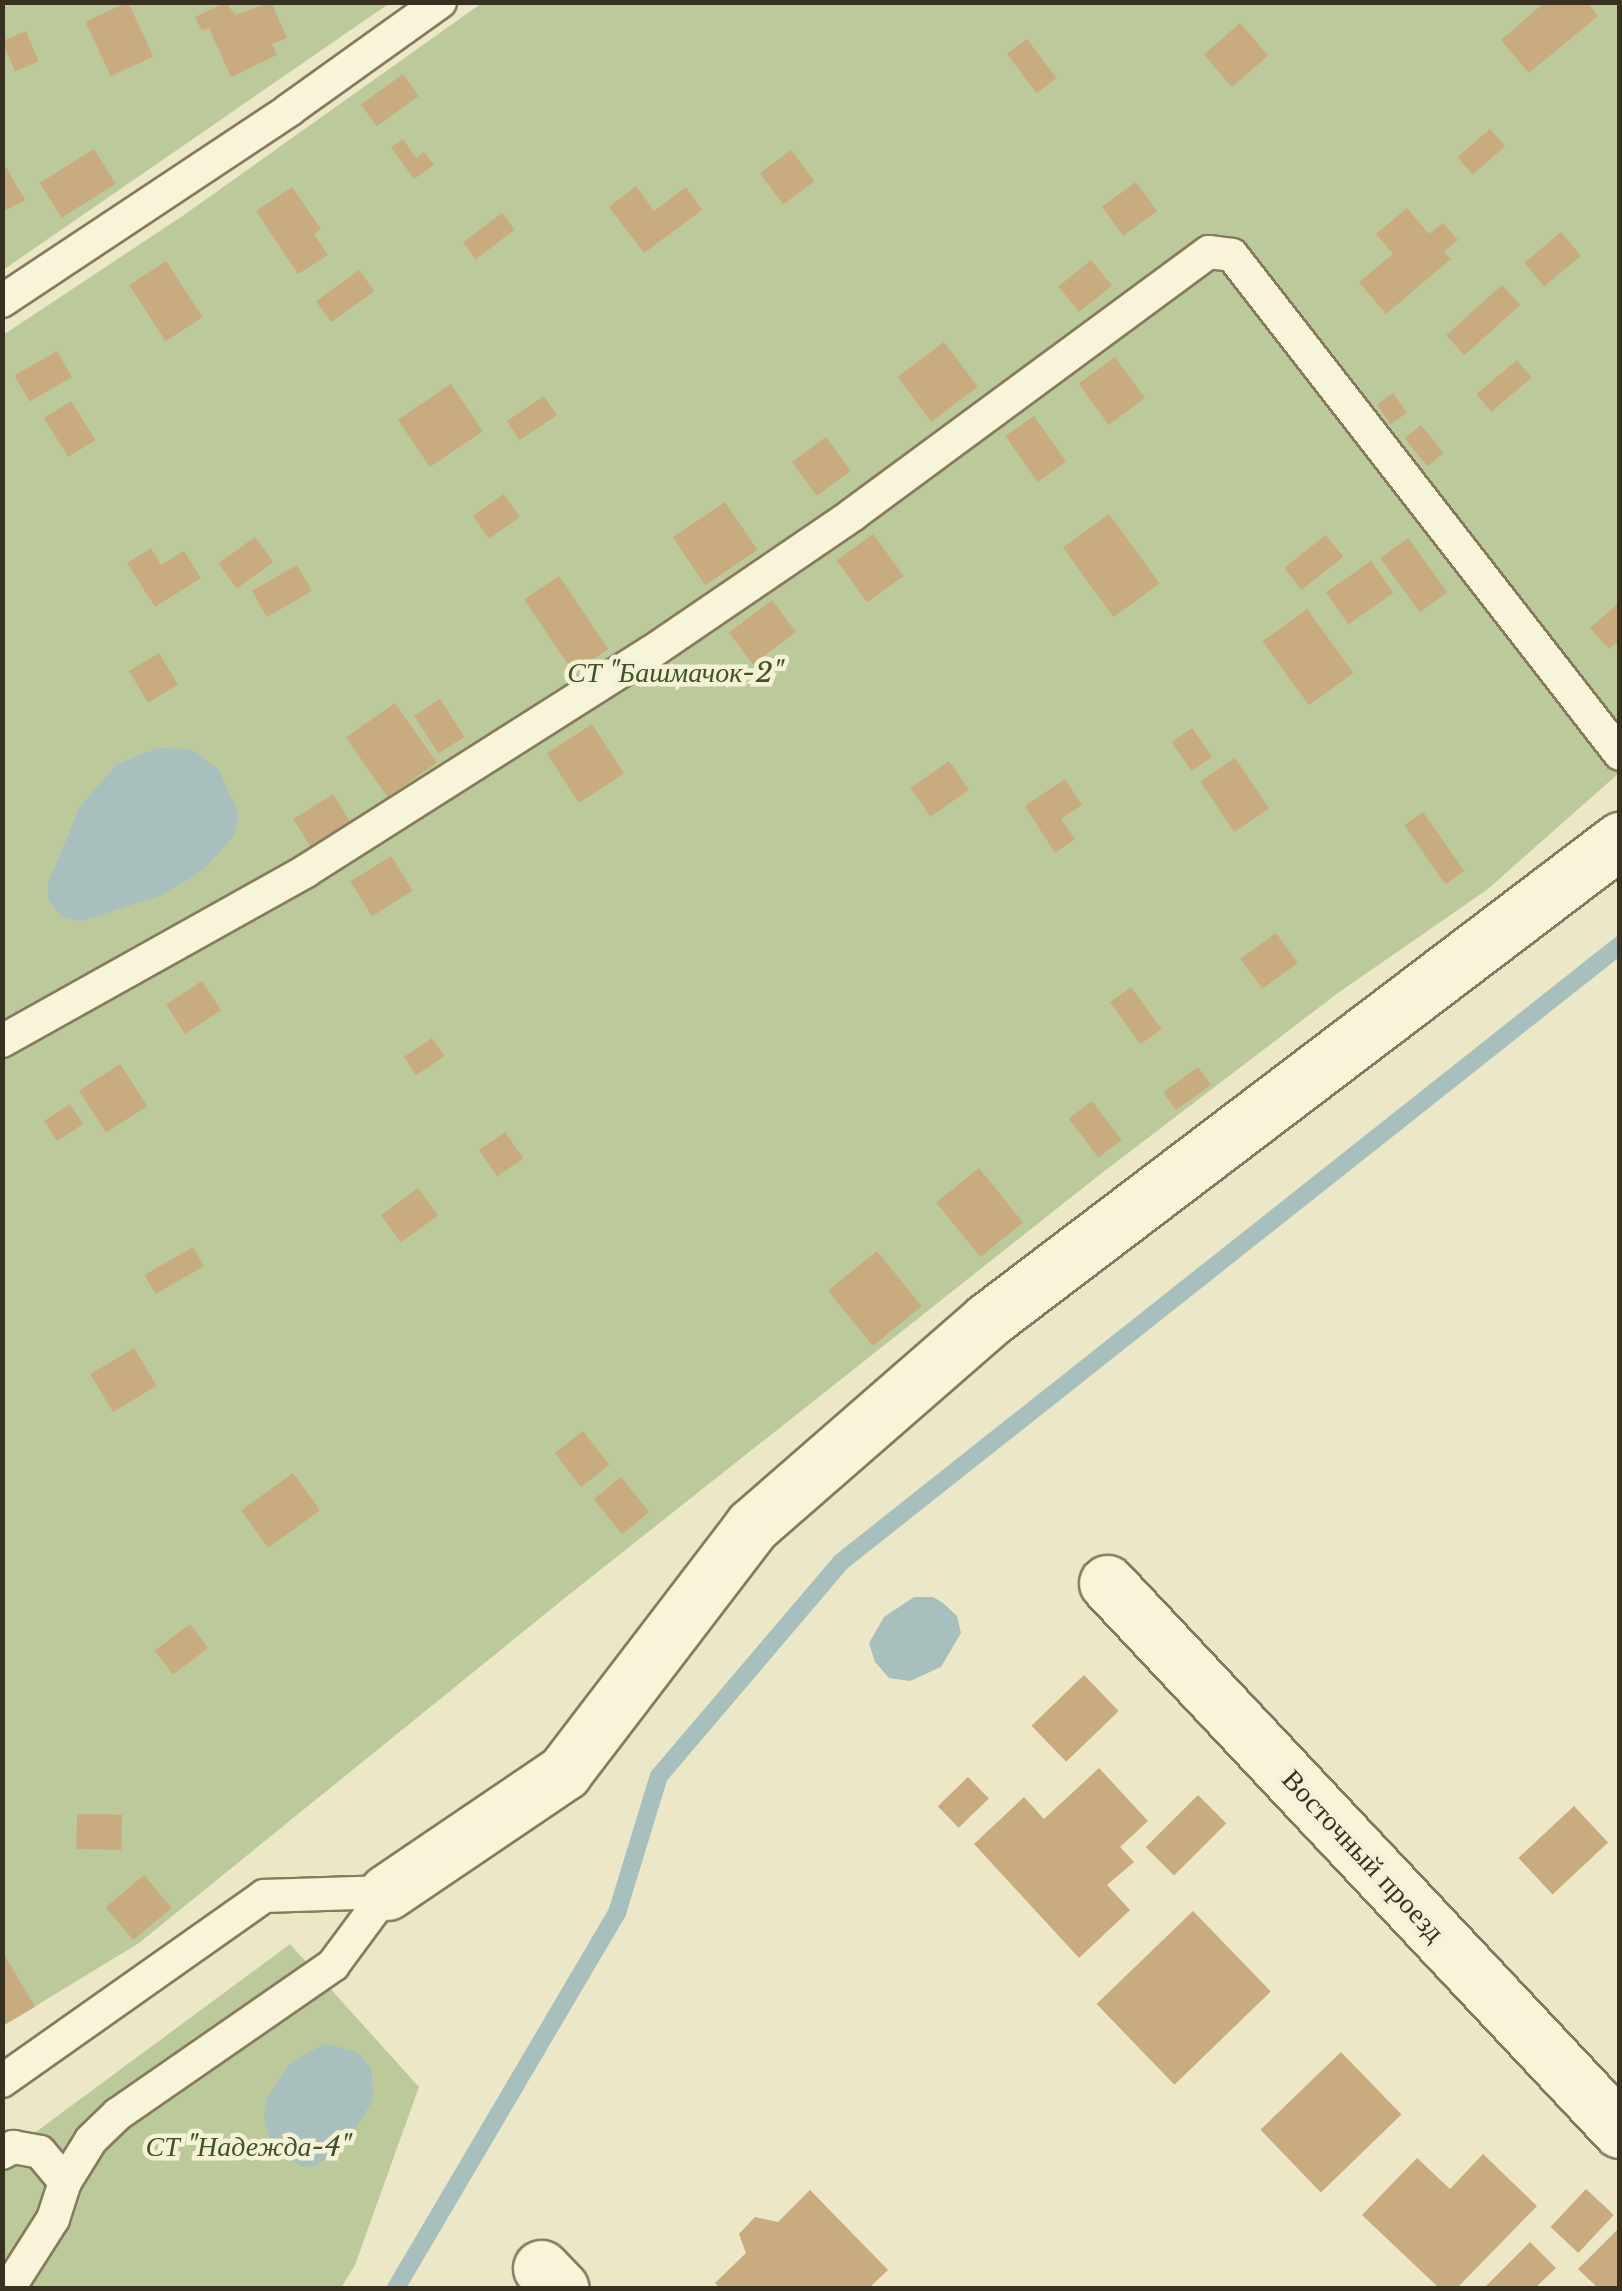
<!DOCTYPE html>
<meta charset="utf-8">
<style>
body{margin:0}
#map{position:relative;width:1622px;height:2291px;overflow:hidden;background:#ece8c7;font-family:"Libre Baskerville",serif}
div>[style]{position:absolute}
.green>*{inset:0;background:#bcca9b}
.water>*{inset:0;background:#a8c0bd}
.stream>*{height:18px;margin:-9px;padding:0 9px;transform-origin:9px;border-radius:9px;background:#a8c0bd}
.building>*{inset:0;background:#c8ab7f;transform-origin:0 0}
.roads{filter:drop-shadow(2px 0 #877b5d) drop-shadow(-2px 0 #877b5d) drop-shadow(0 2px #877b5d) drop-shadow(0 -2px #877b5d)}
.service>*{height:32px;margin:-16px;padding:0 16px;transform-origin:16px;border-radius:16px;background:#f7f4da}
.minor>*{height:55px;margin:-27.5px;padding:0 27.5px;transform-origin:27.5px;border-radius:27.5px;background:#f7f4da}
span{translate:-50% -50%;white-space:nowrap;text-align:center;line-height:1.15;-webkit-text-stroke:9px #f4f1d6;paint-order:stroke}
.park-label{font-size:28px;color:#405328;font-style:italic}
.street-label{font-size:28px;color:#383020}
.frame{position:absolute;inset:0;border:5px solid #383020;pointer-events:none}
</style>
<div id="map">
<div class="green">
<div style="clip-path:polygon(3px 3px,390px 3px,3px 270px)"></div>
<div style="clip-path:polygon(482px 3px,1619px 3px,1619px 773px,1488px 889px,1338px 993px,1098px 1176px,566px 1597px,139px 1943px,3px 2026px,3px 335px,181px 217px)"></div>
<div style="clip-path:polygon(290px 1944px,419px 2087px,355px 2265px,341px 2288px,3px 2288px,2px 2157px)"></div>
</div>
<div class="water">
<div style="clip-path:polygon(157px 748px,191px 749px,219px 770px,239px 814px,234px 836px,203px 870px,162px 895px,82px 921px,61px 917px,48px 899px,48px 884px,79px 808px,117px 764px)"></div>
<div style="clip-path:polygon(914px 1597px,933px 1597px,943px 1603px,957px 1616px,961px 1633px,941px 1667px,910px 1681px,889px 1678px,875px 1662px,869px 1643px,884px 1617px)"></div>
<div style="clip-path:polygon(325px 2043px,359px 2053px,372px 2070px,373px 2100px,343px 2149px,313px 2167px,300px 2166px,271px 2144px,264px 2119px,267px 2097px,290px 2063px)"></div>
</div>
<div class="stream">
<div style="left:396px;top:2288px;width:435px;rotate:-59.5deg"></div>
<div style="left:617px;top:1913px;width:143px;rotate:-73deg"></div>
<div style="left:659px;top:1776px;width:281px;rotate:-49.6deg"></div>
<div style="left:841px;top:1562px;width:994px;rotate:-38.38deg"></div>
</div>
<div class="building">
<div style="left:128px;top:2px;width:60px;height:47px;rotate:65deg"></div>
<div style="clip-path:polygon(226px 2px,235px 15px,271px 2px,287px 38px,272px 44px,277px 55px,231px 77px,209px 28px,202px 31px,195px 17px)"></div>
<div style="clip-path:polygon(1545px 2px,1587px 2px,1598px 16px,1529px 73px,1501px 40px)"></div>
<div style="left:1240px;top:23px;width:43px;height:48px;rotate:49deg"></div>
<div style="left:26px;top:31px;width:33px;height:26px;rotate:67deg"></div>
<div style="left:1027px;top:39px;width:49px;height:25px;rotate:53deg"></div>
<div style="left:403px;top:74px;width:27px;height:52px;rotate:54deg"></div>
<div style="left:1490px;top:129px;width:23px;height:43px;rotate:49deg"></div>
<div style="clip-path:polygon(403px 139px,416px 158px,424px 152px,434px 165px,414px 179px,391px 147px)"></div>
<div style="left:94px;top:149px;width:41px;height:64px;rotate:58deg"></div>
<div style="left:791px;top:150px;width:39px;height:39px;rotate:53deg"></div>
<div style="clip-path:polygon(2px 160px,25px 200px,2px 212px)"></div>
<div style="left:1136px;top:182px;width:36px;height:42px;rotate:54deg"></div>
<div style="clip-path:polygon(636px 186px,654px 211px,686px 187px,702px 210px,644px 253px,609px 207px)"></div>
<div style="clip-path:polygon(292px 187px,321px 229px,314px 234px,328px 255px,298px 274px,256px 211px)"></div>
<div style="clip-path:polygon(1407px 208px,1429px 234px,1443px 223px,1458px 240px,1444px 252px,1451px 259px,1386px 314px,1359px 282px,1393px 254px,1376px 234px)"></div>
<div style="left:502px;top:213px;width:21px;height:49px;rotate:53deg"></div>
<div style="left:1561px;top:232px;width:31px;height:48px;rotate:50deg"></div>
<div style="left:1091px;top:260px;width:33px;height:42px;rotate:51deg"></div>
<div style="left:166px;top:261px;width:67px;height:44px;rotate:57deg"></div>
<div style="left:359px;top:270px;width:26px;height:53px;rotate:54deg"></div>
<div style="left:1502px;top:285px;width:27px;height:75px;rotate:48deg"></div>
<div style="left:944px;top:342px;width:56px;height:58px;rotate:53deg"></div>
<div style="left:57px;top:351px;width:30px;height:49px;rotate:60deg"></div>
<div style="left:1115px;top:357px;width:51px;height:45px;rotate:54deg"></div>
<div style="left:1517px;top:360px;width:23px;height:53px;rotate:50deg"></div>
<div style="left:451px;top:384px;width:57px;height:64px;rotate:56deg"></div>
<div style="left:1393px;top:393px;width:24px;height:20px;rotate:54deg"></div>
<div style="left:544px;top:396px;width:23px;height:45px;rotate:56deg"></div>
<div style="left:71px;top:401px;width:46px;height:32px;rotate:58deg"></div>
<div style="left:1034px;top:416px;width:56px;height:35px;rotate:55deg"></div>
<div style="left:1421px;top:425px;width:36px;height:21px;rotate:51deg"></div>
<div style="left:826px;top:437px;width:42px;height:42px;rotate:54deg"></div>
<div style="left:504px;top:494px;width:28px;height:38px;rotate:55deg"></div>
<div style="left:725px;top:502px;width:58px;height:63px;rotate:56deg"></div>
<div style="left:1109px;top:514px;width:86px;height:57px;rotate:54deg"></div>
<div style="left:873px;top:534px;width:52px;height:45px;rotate:54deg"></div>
<div style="left:1326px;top:535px;width:28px;height:53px;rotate:52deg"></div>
<div style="left:255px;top:537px;width:31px;height:45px;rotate:54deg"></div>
<div style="left:1408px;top:538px;width:67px;height:34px;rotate:54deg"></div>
<div style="clip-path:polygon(151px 548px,161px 565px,184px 551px,201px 578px,155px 607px,127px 563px)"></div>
<div style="left:1371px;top:561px;width:39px;height:55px;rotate:55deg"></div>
<div style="left:297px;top:565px;width:30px;height:52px;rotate:60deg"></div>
<div style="left:559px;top:576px;width:88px;height:42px;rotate:56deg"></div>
<div style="left:772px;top:600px;width:40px;height:54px;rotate:53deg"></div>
<div style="clip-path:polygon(1620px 602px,1620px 640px,1609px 649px,1590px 628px)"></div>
<div style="left:1307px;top:609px;width:79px;height:55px;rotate:54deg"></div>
<div style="left:159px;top:653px;width:37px;height:35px;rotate:59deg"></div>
<div style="left:440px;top:699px;width:45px;height:31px;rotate:57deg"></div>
<div style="left:395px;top:703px;width:73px;height:60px;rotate:55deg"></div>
<div style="left:592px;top:724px;width:59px;height:54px;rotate:57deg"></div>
<div style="left:1192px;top:728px;width:35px;height:25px;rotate:55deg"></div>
<div style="left:1235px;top:758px;width:61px;height:42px;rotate:56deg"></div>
<div style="left:949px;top:761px;width:35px;height:47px;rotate:55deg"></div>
<div style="clip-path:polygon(1065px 779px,1082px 805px,1061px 819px,1075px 839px,1055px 853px,1025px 806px)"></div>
<div style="left:333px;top:794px;width:32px;height:47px;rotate:58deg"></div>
<div style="left:1423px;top:812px;width:72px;height:23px;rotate:55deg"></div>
<div style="left:391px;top:856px;width:41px;height:48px;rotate:58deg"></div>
<div style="left:1276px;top:933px;width:37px;height:44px;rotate:54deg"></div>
<div style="left:202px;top:981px;width:35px;height:43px;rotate:57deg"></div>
<div style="left:1131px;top:987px;width:52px;height:26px;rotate:54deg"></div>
<div style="left:432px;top:1038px;width:22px;height:34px;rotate:56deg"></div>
<div style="left:120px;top:1064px;width:50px;height:49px;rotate:57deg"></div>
<div style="left:1198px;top:1067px;width:22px;height:43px;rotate:54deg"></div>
<div style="left:1092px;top:1101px;width:49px;height:29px;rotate:53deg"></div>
<div style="left:70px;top:1104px;width:24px;height:31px;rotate:57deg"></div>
<div style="left:505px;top:1132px;width:32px;height:32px;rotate:55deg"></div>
<div style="left:979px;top:1168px;width:70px;height:55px;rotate:51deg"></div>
<div style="left:418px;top:1188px;width:34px;height:46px;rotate:54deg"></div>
<div style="left:193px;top:1247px;width:22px;height:56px;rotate:60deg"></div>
<div style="left:877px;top:1251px;width:71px;height:63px;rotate:51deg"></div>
<div style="left:134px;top:1348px;width:44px;height:51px;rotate:59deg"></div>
<div style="left:583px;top:1431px;width:43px;height:36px;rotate:52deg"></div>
<div style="left:293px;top:1473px;width:46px;height:64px;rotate:54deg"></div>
<div style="left:621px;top:1477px;width:45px;height:35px;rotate:51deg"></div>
<div style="left:190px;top:1624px;width:30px;height:44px;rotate:53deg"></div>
<div style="left:1084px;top:1675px;width:50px;height:73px;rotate:46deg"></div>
<div style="clip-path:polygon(1099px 1768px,1148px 1821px,1120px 1847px,1134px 1862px,1107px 1885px,1130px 1910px,1079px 1958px,974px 1844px,1024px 1797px,1044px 1819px)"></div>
<div style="left:968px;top:1777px;width:30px;height:42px;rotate:46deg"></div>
<div style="left:1198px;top:1795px;width:40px;height:74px;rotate:45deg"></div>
<div style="left:1574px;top:1806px;width:50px;height:76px;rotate:47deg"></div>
<div style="left:77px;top:1814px;width:45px;height:35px;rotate:1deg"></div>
<div style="left:144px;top:1875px;width:43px;height:50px;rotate:50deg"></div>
<div style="left:1193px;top:1911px;width:112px;height:134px;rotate:46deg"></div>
<div style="clip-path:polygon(5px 1956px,35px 2007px,2px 2026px,2px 1958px)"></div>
<div style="left:1341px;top:2052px;width:87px;height:112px;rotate:46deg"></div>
<div style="clip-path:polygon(1483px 2154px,1537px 2206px,1457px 2288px,1439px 2288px,1362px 2215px,1417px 2158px,1450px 2189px)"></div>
<div style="left:1586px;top:2189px;width:38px;height:52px;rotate:43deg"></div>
<div style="clip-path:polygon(810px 2190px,888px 2270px,869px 2288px,720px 2288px,715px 2283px,746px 2253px,739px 2234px,755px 2217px,778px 2222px)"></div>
<div style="clip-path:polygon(1620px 2227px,1620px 2288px,1598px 2288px,1578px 2269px)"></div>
<div style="clip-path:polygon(1530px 2242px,1556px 2268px,1535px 2288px,1484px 2288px)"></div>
</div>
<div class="roads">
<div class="service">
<div style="left:2px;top:301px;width:345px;rotate:-33.6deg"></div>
<div style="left:289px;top:110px;width:186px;rotate:-35.6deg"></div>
<div style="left:2px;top:1041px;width:348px;rotate:-29.2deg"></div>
<div style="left:306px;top:871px;width:407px;rotate:-32.4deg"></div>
<div style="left:650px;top:653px;width:245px;rotate:-34.3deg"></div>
<div style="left:852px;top:515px;width:443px;rotate:-36.4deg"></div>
<div style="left:1209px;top:252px;width:23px;rotate:7deg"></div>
<div style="left:1232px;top:255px;width:632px;rotate:52.13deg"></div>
<div style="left:2px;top:2081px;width:321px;rotate:-35.2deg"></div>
<div style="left:264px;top:1896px;width:123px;rotate:-1.9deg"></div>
<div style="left:2px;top:2153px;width:13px;rotate:-29deg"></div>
<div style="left:13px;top:2147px;width:27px;rotate:10deg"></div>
<div style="left:40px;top:2152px;width:39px;rotate:50deg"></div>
<div style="left:9px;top:2288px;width:82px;rotate:-57.5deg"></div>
<div style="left:53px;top:2219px;width:39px;rotate:-72deg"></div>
<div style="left:65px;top:2182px;width:49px;rotate:-58.2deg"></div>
<div style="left:91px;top:2140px;width:37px;rotate:-44deg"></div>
<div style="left:118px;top:2114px;width:262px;rotate:-34.7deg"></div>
<div style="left:333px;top:1965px;width:91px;rotate:-53.5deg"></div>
</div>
<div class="minor">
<div style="left:1107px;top:1583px;width:750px;rotate:46.84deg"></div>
<div style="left:387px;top:1892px;width:214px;rotate:-34.1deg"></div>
<div style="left:564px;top:1772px;width:310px;rotate:-52.6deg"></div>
<div style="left:752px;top:1526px;width:313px;rotate:-41.1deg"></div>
<div style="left:988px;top:1320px;width:794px;rotate:-37.22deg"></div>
<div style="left:541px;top:2268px;width:28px;rotate:46deg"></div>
</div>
</div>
<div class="park-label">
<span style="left:675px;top:673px">СТ "Башмачок-2"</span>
<span style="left:248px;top:2147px">СТ "Надежда-4"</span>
</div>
<div class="street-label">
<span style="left:1363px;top:1856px;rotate:47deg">Восточный проезд</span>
</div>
<div class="frame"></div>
</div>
